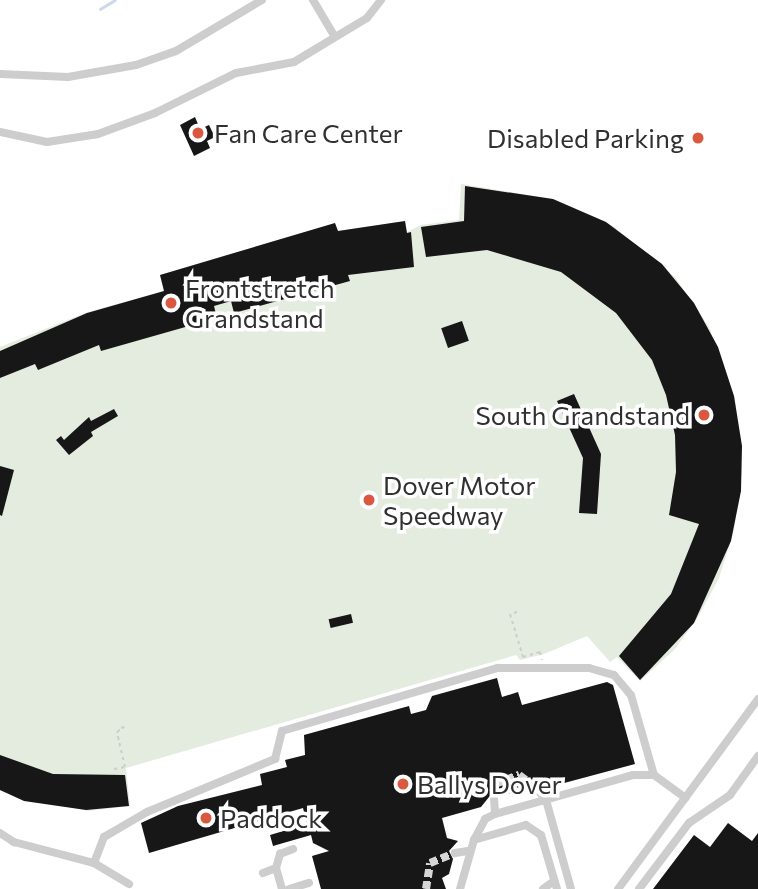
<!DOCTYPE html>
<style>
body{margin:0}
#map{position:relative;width:758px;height:889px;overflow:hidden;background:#fff;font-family:Commissioner,sans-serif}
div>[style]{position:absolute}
.green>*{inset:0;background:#e3ecdf}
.stream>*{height:2.5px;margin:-1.25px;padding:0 1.25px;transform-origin:1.25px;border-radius:1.25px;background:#cdd8ea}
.building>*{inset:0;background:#171717;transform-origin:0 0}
.minor-tunnel>*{height:8px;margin-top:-4px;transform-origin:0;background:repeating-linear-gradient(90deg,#d6d6d6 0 8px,transparent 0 12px)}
.path>*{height:2px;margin-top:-1px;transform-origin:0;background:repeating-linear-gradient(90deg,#cdcdcd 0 3.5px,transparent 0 7px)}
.minor>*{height:8px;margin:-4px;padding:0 4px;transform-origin:4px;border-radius:4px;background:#cdcdcd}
.dots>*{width:19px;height:19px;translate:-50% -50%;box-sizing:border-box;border:4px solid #fff;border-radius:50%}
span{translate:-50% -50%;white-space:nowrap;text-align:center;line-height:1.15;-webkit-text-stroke:7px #fff;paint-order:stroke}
.poi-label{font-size:26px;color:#303030}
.left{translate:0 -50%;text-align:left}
.right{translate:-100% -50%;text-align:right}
</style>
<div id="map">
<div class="green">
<div style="clip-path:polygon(461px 184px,553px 199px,613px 226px,675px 277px,709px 327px,735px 398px,742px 471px,734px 530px,719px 578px,697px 619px,674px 650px,640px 681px,617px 657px,610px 662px,587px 636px,544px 654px,520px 660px,516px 655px,126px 768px,130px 806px,88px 811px,0 791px,0 347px,85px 313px,164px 291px,160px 275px,335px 223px,338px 231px,405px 221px,407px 232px,421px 225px,459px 220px)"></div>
</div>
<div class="stream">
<div style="left:100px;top:9px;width:17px;rotate:-31deg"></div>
</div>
<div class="building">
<div style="clip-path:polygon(195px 117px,200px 129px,209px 125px,215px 137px,207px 141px,210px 148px,194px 156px,180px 125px)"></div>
<div style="clip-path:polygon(465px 186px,553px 199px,606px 222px,662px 264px,694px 303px,718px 347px,734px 396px,742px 446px,741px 491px,731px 541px,694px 623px,640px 680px,619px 656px,671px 594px,699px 524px,669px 515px,676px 472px,675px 435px,666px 395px,652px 360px,616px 313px,561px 272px,487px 250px,426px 257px,421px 227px,464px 221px)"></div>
<div style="clip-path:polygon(405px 221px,407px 233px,411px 232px,414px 267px,348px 275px,350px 281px,234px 313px,231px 301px,214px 306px,217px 318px,101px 351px,99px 345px,38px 370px,35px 364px,0 378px,0 351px,87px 313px,164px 291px,160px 275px,335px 223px,338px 231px)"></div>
<div style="left:462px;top:321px;width:21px;height:22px;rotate:71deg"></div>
<div style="clip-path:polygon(574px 394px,601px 454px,597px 514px,579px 513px,583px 458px,557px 401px)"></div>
<div style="clip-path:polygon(114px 409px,118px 416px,91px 432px,93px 436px,69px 455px,56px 440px,61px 436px,64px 440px,89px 417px,91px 421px)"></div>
<div style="clip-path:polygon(0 466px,14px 470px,2px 516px,0 515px)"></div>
<div style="left:351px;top:614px;width:9px;height:23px;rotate:77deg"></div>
<div style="clip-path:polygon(497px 678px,502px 697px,518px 692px,522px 705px,607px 682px,613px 685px,635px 764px,553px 786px,535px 781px,529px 789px,514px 787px,512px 793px,500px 796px,493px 792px,481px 807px,442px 818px,447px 838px,458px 841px,449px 851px,453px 859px,449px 874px,442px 878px,446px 889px,321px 889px,312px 856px,329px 851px,313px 843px,311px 835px,273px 846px,270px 835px,307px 824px,303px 808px,149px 853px,141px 823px,178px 806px,262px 785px,260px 774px,287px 767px,285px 760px,305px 755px,304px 735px,409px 706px,411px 714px,426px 710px,432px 696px)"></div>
<div style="clip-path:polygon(0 755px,53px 774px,125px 775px,129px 806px,86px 810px,24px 801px,0 790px)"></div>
<div style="clip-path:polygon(728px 823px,752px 841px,758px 833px,758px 889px,653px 889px,694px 835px,710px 847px)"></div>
</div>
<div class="minor-tunnel">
<div style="left:494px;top:798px;width:14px;rotate:-86deg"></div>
<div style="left:495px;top:784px;width:26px;rotate:-21deg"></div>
<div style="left:519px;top:775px;width:20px;rotate:37deg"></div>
<div style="left:426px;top:889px;width:26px;rotate:-81deg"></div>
<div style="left:430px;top:863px;width:27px;rotate:-22deg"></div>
</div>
<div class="path">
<div style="left:517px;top:612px;width:7px;rotate:164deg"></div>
<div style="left:510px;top:614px;width:45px;rotate:73.2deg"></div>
<div style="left:523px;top:657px;width:18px;rotate:-16deg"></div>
<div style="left:540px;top:652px;width:8px;rotate:76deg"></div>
<div style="left:114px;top:769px;width:11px;rotate:-10deg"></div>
<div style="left:125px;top:767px;width:36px;rotate:-103deg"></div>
<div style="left:117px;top:732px;width:9px;rotate:-36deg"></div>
<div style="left:124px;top:727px;width:7px;rotate:164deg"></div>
</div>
<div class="minor">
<div style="left:313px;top:0;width:43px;rotate:59.3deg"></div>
<div style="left:0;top:74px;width:68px;rotate:2.5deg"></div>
<div style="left:68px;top:77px;width:69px;rotate:-10deg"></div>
<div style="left:136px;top:65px;width:42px;rotate:-19.3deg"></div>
<div style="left:176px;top:51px;width:100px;rotate:-30.7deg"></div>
<div style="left:0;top:132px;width:48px;rotate:12deg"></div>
<div style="left:47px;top:142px;width:52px;rotate:-8.9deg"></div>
<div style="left:98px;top:134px;width:61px;rotate:-20.2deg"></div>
<div style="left:155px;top:113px;width:90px;rotate:-26.3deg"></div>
<div style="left:236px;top:73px;width:59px;rotate:-10.7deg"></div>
<div style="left:294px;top:62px;width:85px;rotate:-31.1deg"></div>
<div style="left:367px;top:18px;width:23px;rotate:-52deg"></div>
<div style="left:535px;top:787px;width:17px;rotate:50deg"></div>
<div style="left:546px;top:800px;width:92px;rotate:74.3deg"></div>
<div style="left:494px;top:798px;width:16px;rotate:86deg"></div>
<div style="left:0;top:833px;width:17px;rotate:33deg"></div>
<div style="left:14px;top:842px;width:83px;rotate:14.7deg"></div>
<div style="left:94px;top:863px;width:41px;rotate:31deg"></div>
<div style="left:474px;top:840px;width:24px;rotate:-62deg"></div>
<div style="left:485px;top:819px;width:11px;rotate:-27deg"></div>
<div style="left:495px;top:814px;width:143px;rotate:-15.8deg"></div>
<div style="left:633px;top:775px;width:21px"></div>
<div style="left:654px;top:775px;width:39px;rotate:36deg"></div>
<div style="left:455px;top:853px;width:13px;rotate:-9deg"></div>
<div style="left:94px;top:863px;width:28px;rotate:-69deg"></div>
<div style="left:104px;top:837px;width:50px;rotate:-30.2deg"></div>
<div style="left:147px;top:812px;width:139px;rotate:-22.5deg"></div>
<div style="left:275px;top:759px;width:29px;rotate:-76deg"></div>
<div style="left:282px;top:731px;width:225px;rotate:-16.3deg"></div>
<div style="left:498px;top:668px;width:91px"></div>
<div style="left:589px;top:668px;width:26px;rotate:16deg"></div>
<div style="left:614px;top:675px;width:26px;rotate:50deg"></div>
<div style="left:631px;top:695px;width:83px;rotate:74deg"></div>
<div style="left:276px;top:868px;width:15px;rotate:-74deg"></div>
<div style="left:280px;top:854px;width:14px;rotate:-21deg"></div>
<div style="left:263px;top:873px;width:14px;rotate:-21deg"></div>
<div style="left:276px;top:868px;width:22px;rotate:74deg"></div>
<div style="left:289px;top:889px;width:21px;rotate:-17deg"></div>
<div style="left:460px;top:889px;width:51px;rotate:-74.1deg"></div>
<div style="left:474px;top:840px;width:54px;rotate:-16.1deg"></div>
<div style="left:526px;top:825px;width:18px;rotate:34deg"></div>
<div style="left:541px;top:835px;width:56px;rotate:73.5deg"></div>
<div style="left:543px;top:889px;width:14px;rotate:-36deg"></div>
<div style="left:618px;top:889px;width:236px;rotate:-53.6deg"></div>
<div style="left:639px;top:889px;width:83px;rotate:-52.9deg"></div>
<div style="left:689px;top:823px;width:50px;rotate:-34.3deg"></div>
<div style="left:730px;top:795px;width:48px;rotate:-54.3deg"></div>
</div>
<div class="dots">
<div style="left:198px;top:133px;background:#da5740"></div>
<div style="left:698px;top:138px;background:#da5740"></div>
<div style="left:171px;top:303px;background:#da5740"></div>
<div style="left:704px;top:415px;background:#da5740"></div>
<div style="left:369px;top:500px;background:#da5740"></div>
<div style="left:403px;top:784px;background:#da5740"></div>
<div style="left:206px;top:818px;background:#da5740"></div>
</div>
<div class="poi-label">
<span class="left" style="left:214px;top:133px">Fan Care Center</span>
<span class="right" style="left:684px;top:138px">Disabled Parking</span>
<span class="left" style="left:185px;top:303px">Frontstretch<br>Grandstand</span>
<span class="right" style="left:690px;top:415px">South Grandstand</span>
<span class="left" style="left:383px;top:500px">Dover Motor<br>Speedway</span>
<span class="left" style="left:417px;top:784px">Ballys Dover</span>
<span class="left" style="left:220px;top:818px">Paddock</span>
</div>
</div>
